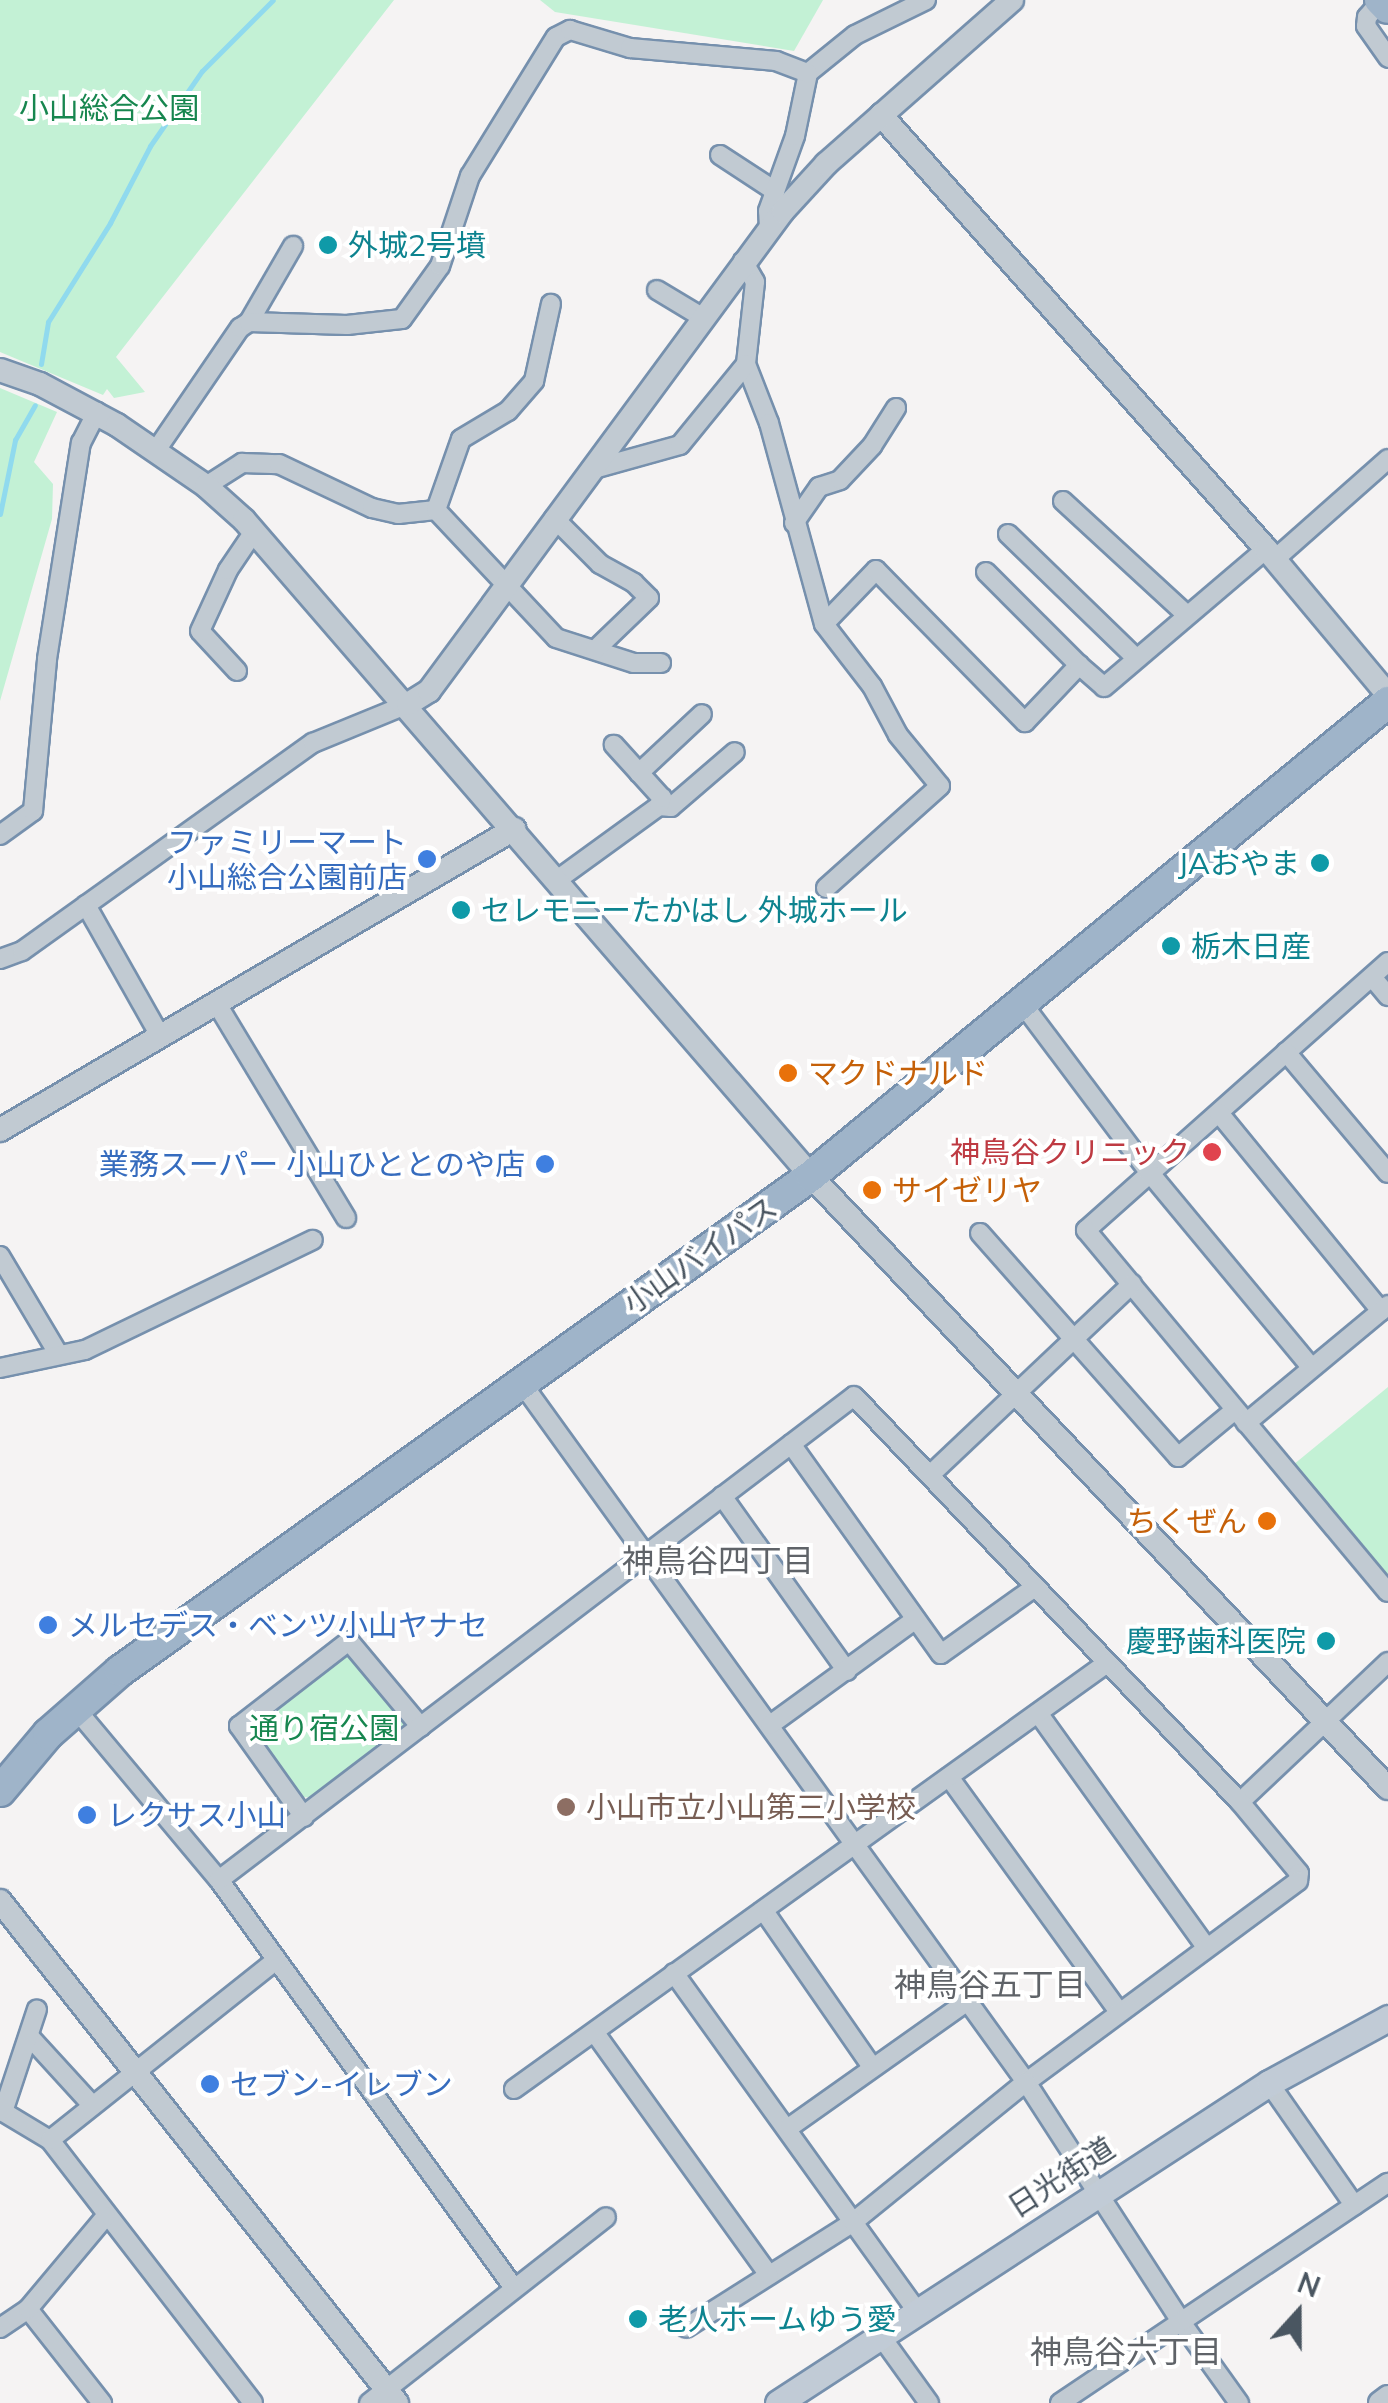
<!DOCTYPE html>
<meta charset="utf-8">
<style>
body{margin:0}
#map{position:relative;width:1388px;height:2403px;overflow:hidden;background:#f5f3f3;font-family:Mulish,"Noto Sans JP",sans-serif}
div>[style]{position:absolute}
.green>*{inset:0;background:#c3f1d5}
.stream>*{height:5px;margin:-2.5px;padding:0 2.5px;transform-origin:2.5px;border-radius:2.5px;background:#90daee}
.roads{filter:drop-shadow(2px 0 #7690ad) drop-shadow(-2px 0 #7690ad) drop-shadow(0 2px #7690ad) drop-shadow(0 -2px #7690ad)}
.minor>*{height:18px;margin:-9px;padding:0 9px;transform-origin:9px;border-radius:9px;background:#c1cad2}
.tertiary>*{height:22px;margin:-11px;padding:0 11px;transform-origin:11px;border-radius:11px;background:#c1cad2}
.secondary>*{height:25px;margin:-12.5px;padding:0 12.5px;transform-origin:12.5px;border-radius:12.5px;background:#c1cbd6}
.trunk>*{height:30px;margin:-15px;padding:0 15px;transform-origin:15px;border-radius:15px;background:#9fb4c9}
.dots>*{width:28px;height:28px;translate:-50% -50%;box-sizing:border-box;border:5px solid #fff;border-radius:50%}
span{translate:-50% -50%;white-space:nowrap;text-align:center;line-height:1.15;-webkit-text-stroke:8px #fff;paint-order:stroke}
.park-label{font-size:30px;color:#17864f}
.culture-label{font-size:30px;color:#0d838f}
.left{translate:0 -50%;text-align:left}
.right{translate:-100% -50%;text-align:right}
.shop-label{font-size:30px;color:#366cbe}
.food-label{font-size:30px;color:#c56008}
.health-label{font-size:30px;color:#be3a42}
.street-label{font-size:30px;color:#4a5661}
.education-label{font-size:30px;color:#785e54}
.neighbourhood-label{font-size:32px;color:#5f6368}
.north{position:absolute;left:1248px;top:2263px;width:100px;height:100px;-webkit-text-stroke:8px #fff;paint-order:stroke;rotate:21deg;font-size:28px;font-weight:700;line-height:40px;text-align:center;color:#4a5661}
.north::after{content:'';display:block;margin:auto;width:35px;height:45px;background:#4a5661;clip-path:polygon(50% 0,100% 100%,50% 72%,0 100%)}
</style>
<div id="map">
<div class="green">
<div style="clip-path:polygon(0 0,394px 0,116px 357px,145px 392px,114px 398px,107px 389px,103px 395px,0 352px)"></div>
<div style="clip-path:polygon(540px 0,823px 0,794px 51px,555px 12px)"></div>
<div style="clip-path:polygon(0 388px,57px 412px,34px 462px,53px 484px,52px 519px,0 701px)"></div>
<div style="clip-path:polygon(1388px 1387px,1388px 1577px,1293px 1465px)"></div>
<div style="clip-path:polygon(344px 1649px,407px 1716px,408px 1729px,315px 1798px,303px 1797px,251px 1733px,251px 1724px)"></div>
</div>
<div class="stream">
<div style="left:41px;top:364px;width:43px;rotate:-80.5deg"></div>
<div style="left:48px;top:322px;width:117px;rotate:-57.9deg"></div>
<div style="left:110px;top:223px;width:87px;rotate:-62.5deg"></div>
<div style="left:150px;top:146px;width:91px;rotate:-55.3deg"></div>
<div style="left:202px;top:71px;width:100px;rotate:-45deg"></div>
<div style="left:0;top:514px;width:76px;rotate:-78.5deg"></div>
<div style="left:15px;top:440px;width:40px;rotate:-60.3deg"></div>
</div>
<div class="roads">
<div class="minor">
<div style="left:1381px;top:1px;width:21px;rotate:131deg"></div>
<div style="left:1367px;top:17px;width:9px;rotate:96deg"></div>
<div style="left:1366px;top:26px;width:39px;rotate:55deg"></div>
<div style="left:720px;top:155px;width:66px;rotate:33.2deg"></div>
<div style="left:769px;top:228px;width:17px;rotate:-93deg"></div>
<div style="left:768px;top:211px;width:80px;rotate:-70.2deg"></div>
<div style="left:795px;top:136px;width:64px;rotate:-78.3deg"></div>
<div style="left:808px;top:73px;width:60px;rotate:-39deg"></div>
<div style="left:855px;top:35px;width:79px;rotate:-26.2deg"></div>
<div style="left:743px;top:261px;width:24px;rotate:60deg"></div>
<div style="left:755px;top:282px;width:82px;rotate:96.3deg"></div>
<div style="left:746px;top:364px;width:63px;rotate:68.7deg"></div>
<div style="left:769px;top:423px;width:208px;rotate:74.7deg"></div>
<div style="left:824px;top:624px;width:78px;rotate:52.3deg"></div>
<div style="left:872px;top:686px;width:55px;rotate:62deg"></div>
<div style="left:898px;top:735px;width:66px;rotate:50.5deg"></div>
<div style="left:940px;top:786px;width:153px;rotate:138.2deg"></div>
<div style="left:657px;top:290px;width:52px;rotate:31deg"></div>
<div style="left:249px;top:322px;width:88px;rotate:-59.9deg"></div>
<div style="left:157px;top:449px;width:147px;rotate:-55.6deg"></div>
<div style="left:240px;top:328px;width:11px;rotate:-34deg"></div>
<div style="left:249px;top:322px;width:98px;rotate:1.8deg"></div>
<div style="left:347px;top:325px;width:55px;rotate:-6.2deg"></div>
<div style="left:402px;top:319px;width:65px;rotate:-54.4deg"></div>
<div style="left:440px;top:266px;width:95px;rotate:-71.6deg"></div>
<div style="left:470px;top:176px;width:163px;rotate:-58.3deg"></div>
<div style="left:556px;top:37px;width:16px;rotate:-27deg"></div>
<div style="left:570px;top:30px;width:63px;rotate:16.7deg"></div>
<div style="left:630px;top:48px;width:147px;rotate:5.1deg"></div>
<div style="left:776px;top:61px;width:34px;rotate:21deg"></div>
<div style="left:590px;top:470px;width:93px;rotate:-15.5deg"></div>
<div style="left:680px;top:445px;width:104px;rotate:-50.8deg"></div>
<div style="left:206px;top:486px;width:43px;rotate:-32.6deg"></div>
<div style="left:242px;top:463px;width:37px;rotate:2deg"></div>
<div style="left:279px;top:464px;width:103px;rotate:25.3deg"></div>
<div style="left:372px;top:508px;width:27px;rotate:13deg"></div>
<div style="left:398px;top:514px;width:38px;rotate:-6deg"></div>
<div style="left:436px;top:510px;width:175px;rotate:46.8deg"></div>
<div style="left:556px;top:638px;width:82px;rotate:17.8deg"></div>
<div style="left:634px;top:663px;width:27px"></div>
<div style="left:1063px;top:501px;width:167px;rotate:42.6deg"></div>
<div style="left:436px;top:510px;width:75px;rotate:-70.6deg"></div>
<div style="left:461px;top:439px;width:55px;rotate:-30.8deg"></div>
<div style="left:508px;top:411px;width:40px;rotate:-49deg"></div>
<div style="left:534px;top:381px;width:79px;rotate:-77.6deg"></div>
<div style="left:554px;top:518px;width:65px;rotate:45deg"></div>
<div style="left:600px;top:564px;width:39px;rotate:29deg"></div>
<div style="left:634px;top:583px;width:21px;rotate:45deg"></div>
<div style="left:649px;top:598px;width:75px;rotate:136.1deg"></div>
<div style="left:794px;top:523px;width:44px;rotate:-55.2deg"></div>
<div style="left:819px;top:487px;width:22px;rotate:-18deg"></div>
<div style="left:840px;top:480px;width:47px;rotate:-46.7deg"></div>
<div style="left:872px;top:446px;width:45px;rotate:-57.7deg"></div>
<div style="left:1008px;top:534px;width:178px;rotate:44.1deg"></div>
<div style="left:1275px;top:559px;width:151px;rotate:-41.5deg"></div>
<div style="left:986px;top:572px;width:132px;rotate:45deg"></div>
<div style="left:824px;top:624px;width:75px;rotate:-46.1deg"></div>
<div style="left:876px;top:570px;width:213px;rotate:45.6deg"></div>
<div style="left:1025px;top:722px;width:79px;rotate:-46.5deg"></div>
<div style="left:1079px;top:665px;width:33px;rotate:41deg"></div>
<div style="left:1104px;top:687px;width:213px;rotate:-40.4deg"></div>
<div style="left:237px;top:671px;width:54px;rotate:-132.8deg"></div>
<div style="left:200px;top:631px;width:67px;rotate:-65.3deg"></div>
<div style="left:228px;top:570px;width:48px;rotate:-56deg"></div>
<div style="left:639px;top:773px;width:86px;rotate:-43.1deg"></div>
<div style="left:659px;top:806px;width:12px;rotate:5deg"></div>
<div style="left:671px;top:807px;width:84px;rotate:-40.7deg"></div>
<div style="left:0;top:835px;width:41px;rotate:-36deg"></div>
<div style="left:33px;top:811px;width:153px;rotate:-84.7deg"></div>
<div style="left:47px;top:659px;width:219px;rotate:-81.1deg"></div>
<div style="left:81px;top:443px;width:35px;rotate:-63deg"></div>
<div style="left:557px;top:880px;width:126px;rotate:-36deg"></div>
<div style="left:659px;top:806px;width:9px;rotate:-69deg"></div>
<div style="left:662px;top:798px;width:72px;rotate:-132.2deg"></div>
<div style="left:86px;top:905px;width:150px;rotate:60.5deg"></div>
<div style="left:0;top:959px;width:23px;rotate:-20deg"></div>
<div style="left:22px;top:951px;width:358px;rotate:-35.6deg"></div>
<div style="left:313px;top:743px;width:103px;rotate:-22.3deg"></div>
<div style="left:1388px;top:962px;width:404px;rotate:138.4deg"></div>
<div style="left:1086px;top:1230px;width:471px;rotate:50.2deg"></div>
<div style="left:1372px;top:977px;width:25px;rotate:50deg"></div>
<div style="left:1022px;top:1003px;width:211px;rotate:53.1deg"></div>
<div style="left:1149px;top:1172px;width:254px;rotate:50.3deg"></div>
<div style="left:217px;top:1004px;width:250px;rotate:58.9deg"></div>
<div style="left:1286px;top:1052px;width:158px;rotate:49.9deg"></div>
<div style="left:1219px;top:1113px;width:256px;rotate:50.7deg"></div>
<div style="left:980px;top:1233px;width:299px;rotate:48.5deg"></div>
<div style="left:1178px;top:1457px;width:74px;rotate:-39.5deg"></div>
<div style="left:0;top:1256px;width:115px;rotate:59.2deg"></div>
<div style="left:0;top:1368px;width:87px;rotate:-12deg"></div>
<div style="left:85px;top:1350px;width:253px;rotate:-25.8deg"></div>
<div style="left:521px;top:1382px;width:863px;rotate:54.19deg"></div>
<div style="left:1026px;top:2082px;width:286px;rotate:57.1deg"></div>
<div style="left:1181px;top:2322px;width:100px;rotate:54.4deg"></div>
<div style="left:1246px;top:1423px;width:185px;rotate:-39.7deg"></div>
<div style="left:791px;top:1444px;width:258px;rotate:54.5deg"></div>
<div style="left:941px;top:1654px;width:115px;rotate:-35.5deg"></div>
<div style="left:930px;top:1475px;width:278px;rotate:-43.4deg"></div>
<div style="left:722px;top:1496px;width:215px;rotate:54.5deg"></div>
<div style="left:75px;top:1708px;width:224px;rotate:50.1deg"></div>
<div style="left:219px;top:1880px;width:503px;rotate:54.13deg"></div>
<div style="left:1038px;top:1713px;width:288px;rotate:54.3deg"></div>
<div style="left:770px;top:1725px;width:180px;rotate:-36deg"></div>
<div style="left:949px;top:1777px;width:290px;rotate:54.1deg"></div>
<div style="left:1240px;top:1802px;width:204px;rotate:-43.4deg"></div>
<div style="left:304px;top:1817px;width:112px;rotate:-125.5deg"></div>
<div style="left:239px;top:1726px;width:139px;rotate:-37.7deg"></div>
<div style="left:349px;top:1641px;width:112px;rotate:50.1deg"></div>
<div style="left:219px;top:1880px;width:798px;rotate:-37.31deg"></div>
<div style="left:854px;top:1396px;width:560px;rotate:46.45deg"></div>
<div style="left:1240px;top:1802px;width:92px;rotate:50.3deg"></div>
<div style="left:1299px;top:1873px;width:8px;rotate:97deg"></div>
<div style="left:1298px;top:1881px;width:338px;rotate:143.5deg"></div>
<div style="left:1026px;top:2082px;width:224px;rotate:141deg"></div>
<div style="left:852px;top:2223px;width:196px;rotate:147.7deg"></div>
<div style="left:764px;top:1911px;width:190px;rotate:55.3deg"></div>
<div style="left:674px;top:1973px;width:416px;rotate:54.3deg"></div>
<div style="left:595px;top:2033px;width:298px;rotate:54.3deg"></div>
<div style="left:29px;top:2036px;width:93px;rotate:47.6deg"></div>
<div style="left:1269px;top:2083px;width:149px;rotate:55.1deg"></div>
<div style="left:514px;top:2089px;width:730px;rotate:-35.69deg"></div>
<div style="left:0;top:2110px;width:58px;rotate:31deg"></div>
<div style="left:50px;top:2140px;width:332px;rotate:52.3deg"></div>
<div style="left:3px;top:2112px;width:108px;rotate:-71.7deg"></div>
<div style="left:787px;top:2129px;width:218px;rotate:-35.3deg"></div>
<div style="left:50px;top:2140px;width:288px;rotate:-38.5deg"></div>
<div style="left:28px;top:2309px;width:120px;rotate:51.8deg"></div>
<div style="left:0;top:2328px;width:34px;rotate:-34deg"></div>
<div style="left:28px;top:2309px;width:121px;rotate:-50deg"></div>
<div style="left:880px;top:2335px;width:84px;rotate:54.2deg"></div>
<div style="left:369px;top:2403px;width:301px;rotate:-38.1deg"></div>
<div style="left:1060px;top:2403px;width:395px;rotate:-33.9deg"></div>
</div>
<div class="tertiary">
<div style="left:881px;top:115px;width:580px;rotate:48.42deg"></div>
<div style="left:1266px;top:549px;width:190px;rotate:50.1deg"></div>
<div style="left:0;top:370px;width:42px;rotate:19.3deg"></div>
<div style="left:40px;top:384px;width:87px;rotate:28deg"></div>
<div style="left:117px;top:425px;width:108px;rotate:34.4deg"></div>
<div style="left:206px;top:486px;width:51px;rotate:41.8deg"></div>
<div style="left:244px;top:520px;width:867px;rotate:49.16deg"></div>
<div style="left:811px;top:1176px;width:841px;rotate:46.69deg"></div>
<div style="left:408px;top:704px;width:25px;rotate:-32deg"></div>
<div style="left:429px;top:691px;width:596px;rotate:-53.59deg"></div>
<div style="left:783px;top:211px;width:64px;rotate:-47.5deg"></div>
<div style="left:826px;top:164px;width:248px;rotate:-41.4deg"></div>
<div style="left:0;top:1130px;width:596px;rotate:-30.35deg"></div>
<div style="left:0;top:1901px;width:640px;rotate:51.66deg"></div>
<div style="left:1380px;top:2403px;width:10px;rotate:-37deg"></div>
</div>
<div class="secondary">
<div style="left:778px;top:2403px;width:586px;rotate:-33.09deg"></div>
<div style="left:1269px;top:2083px;width:136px;rotate:-28.6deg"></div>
</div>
<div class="trunk">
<div style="left:1380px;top:0;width:11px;rotate:45deg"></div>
<div style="left:0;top:1791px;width:75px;rotate:-49.9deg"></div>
<div style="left:48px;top:1734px;width:96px;rotate:-41.2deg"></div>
<div style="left:120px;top:1671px;width:850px;rotate:-35.62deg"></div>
<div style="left:811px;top:1176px;width:747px;rotate:-39.4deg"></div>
</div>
</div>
<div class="dots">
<div style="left:328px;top:245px;background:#0f9aa8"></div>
<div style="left:427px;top:859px;background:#3f7fe0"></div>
<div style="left:1320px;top:863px;background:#0f9aa8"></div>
<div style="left:461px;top:910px;background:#0f9aa8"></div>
<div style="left:1171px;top:946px;background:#0f9aa8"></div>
<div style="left:788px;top:1073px;background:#e8710a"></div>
<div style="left:1212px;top:1152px;background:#e0444e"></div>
<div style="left:545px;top:1164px;background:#3f7fe0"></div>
<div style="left:872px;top:1190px;background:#e8710a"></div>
<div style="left:1267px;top:1521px;background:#e8710a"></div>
<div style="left:48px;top:1625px;background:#3f7fe0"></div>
<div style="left:1326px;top:1641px;background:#0f9aa8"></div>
<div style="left:566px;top:1807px;background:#8d6e63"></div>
<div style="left:87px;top:1815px;background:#3f7fe0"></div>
<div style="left:210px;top:2084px;background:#3f7fe0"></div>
<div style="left:638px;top:2319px;background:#0f9aa8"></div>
</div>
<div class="park-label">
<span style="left:109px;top:108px">小山総合公園</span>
<span style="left:324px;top:1728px">通り宿公園</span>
</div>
<div class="culture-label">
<span class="left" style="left:348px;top:245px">外城2号墳</span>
<span class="right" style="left:1300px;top:863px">JAおやま</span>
<span class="left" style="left:481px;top:910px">セレモニーたかはし 外城ホール</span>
<span class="left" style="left:1191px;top:946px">栃木日産</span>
<span class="right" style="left:1306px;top:1641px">慶野歯科医院</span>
<span class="left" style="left:658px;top:2319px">老人ホームゆう愛</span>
</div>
<div class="shop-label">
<span class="right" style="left:407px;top:859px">ファミリーマート<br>小山総合公園前店</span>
<span class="right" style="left:525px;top:1164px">業務スーパー 小山ひととのや店</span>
<span class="left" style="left:68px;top:1625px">メルセデス・ベンツ小山ヤナセ</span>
<span class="left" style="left:107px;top:1815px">レクサス小山</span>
<span class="left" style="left:230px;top:2084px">セブン-イレブン</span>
</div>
<div class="food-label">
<span class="left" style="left:808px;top:1073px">マクドナルド</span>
<span class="left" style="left:892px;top:1190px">サイゼリヤ</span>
<span class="right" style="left:1247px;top:1521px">ちくぜん</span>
</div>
<div class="health-label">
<span class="right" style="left:1190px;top:1152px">神鳥谷クリニック</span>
</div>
<div class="street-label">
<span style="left:700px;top:1255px;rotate:-35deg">小山バイパス</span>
<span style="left:1061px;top:2177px;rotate:-33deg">日光街道</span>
</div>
<div class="education-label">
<span class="left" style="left:586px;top:1807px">小山市立小山第三小学校</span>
</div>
<div class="neighbourhood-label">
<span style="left:718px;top:1560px">神鳥谷四丁目</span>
<span style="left:990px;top:1984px">神鳥谷五丁目</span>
<span style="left:1126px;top:2351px">神鳥谷六丁目</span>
</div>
<div class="north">N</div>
</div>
